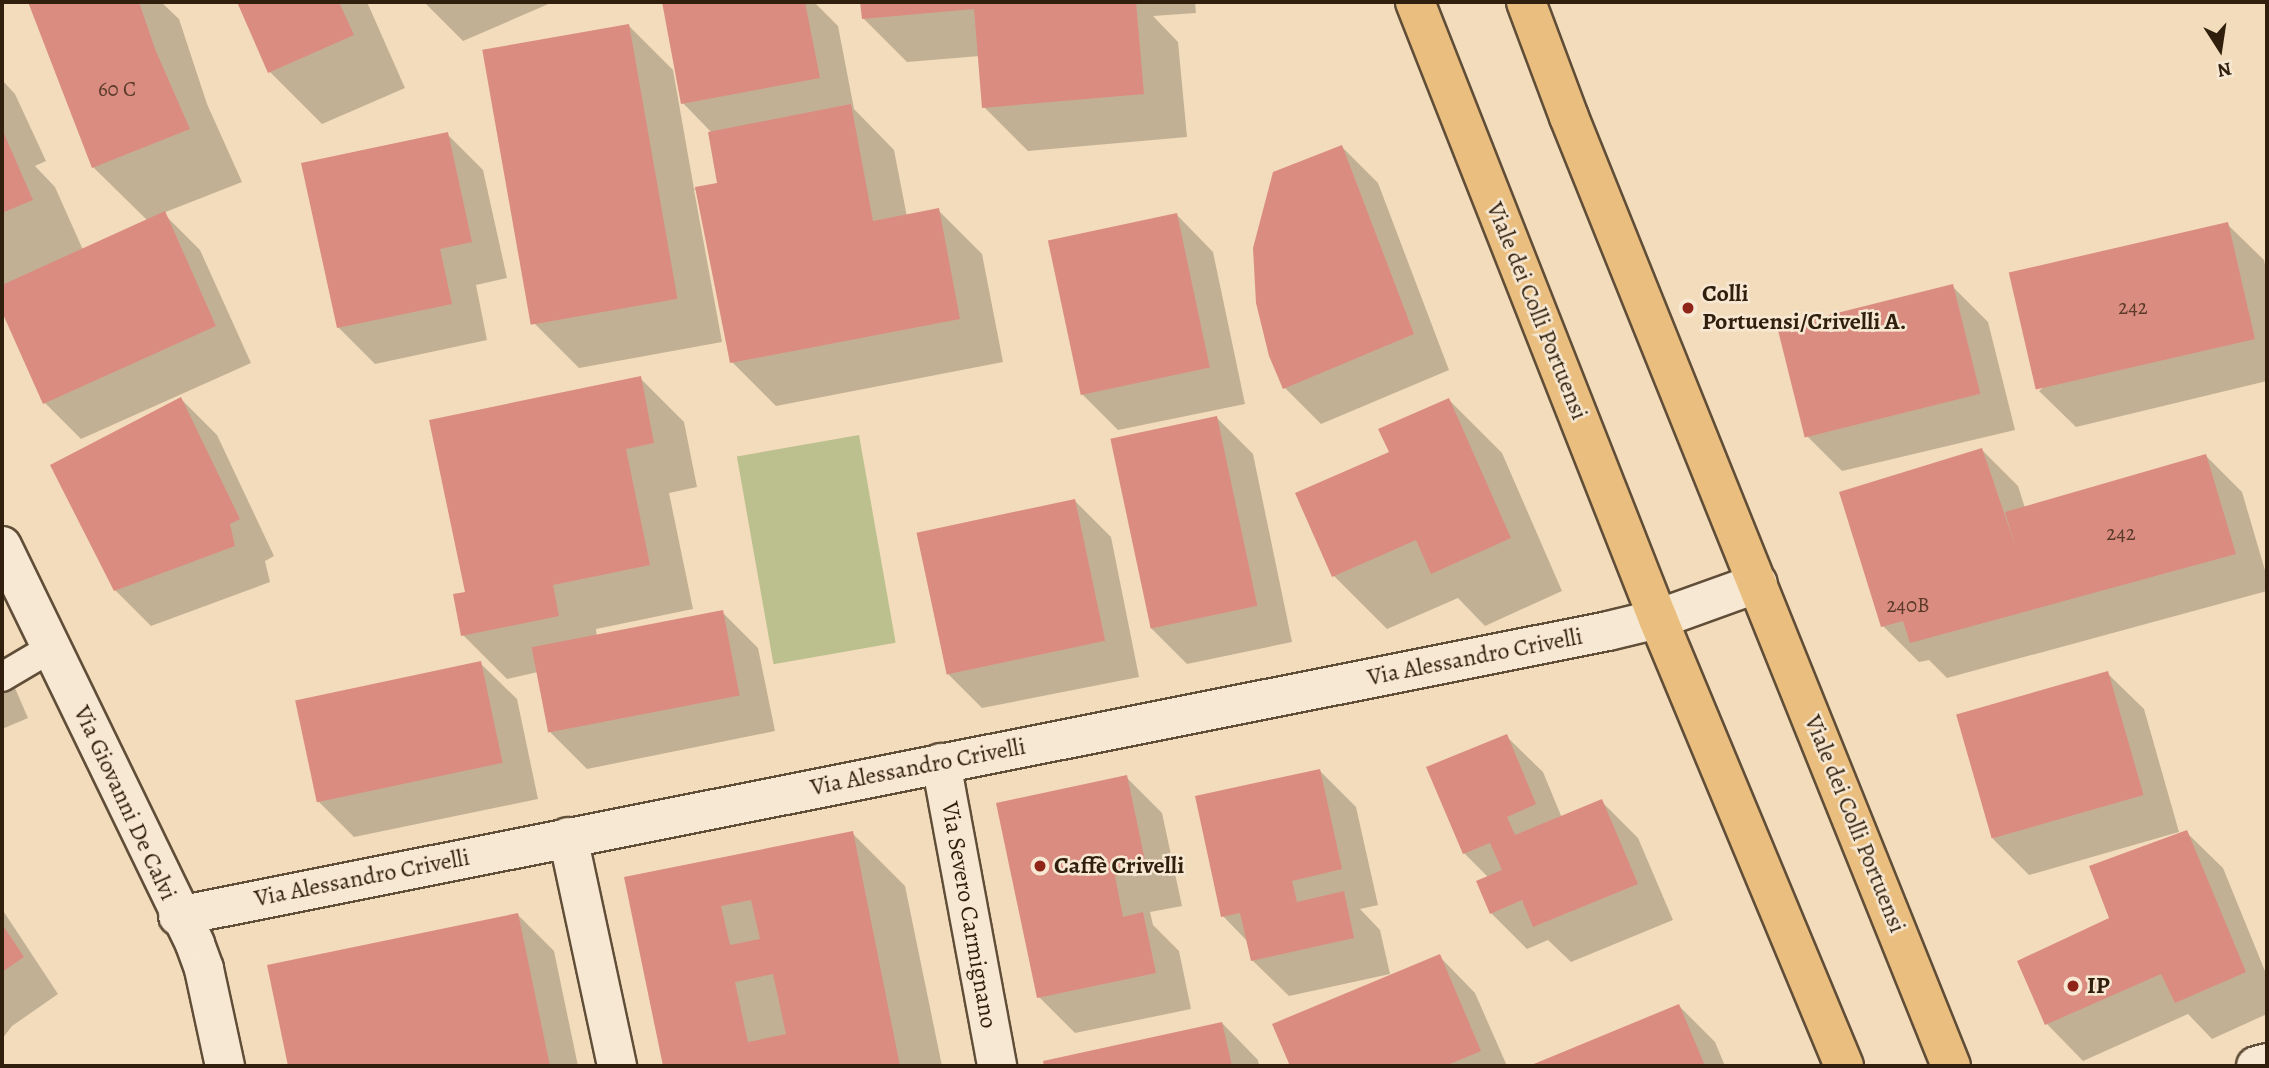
<!DOCTYPE html>
<meta charset="utf-8">
<style>
body{margin:0}
#map{position:relative;width:2269px;height:1068px;overflow:hidden;background:#f3dcbb;font-family:Alegreya,serif}
div>[style]{position:absolute}
.green>*{inset:0;background:#bcc08f;transform-origin:0 0}
.shadow>*{inset:0;background:#0003}
.building>*{inset:0;background:#db8c80;transform-origin:0 0}
.roads{filter:drop-shadow(2px 0 #604e38) drop-shadow(-2px 0 #604e38) drop-shadow(0 2px #604e38) drop-shadow(0 -2px #604e38)}
.service>*{height:28px;margin:-14px;padding:0 14px;transform-origin:14px;border-radius:14px;background:#f7e8d3}
.minor>*{height:38px;margin:-19px;padding:0 19px;transform-origin:19px;border-radius:19px;background:#f7e8d3}
.primary>*{height:38px;margin:-19px;padding:0 19px;transform-origin:19px;border-radius:19px;background:#eabe7e}
.dots>*{width:19px;height:19px;translate:-50% -50%;box-sizing:border-box;border:4px solid #f7e8d3;border-radius:50%}
span{translate:-50% -50%;white-space:nowrap;text-align:center;line-height:1.15;-webkit-text-stroke:5px #f7e8d3;paint-order:stroke}
.number-label{font-size:21px;color:#5a3a29}
.number-label span{-webkit-text-stroke-width:0}
.poi-label{font-size:24px;color:#2f1f0c;font-weight:700}
.left{translate:0 -50%;text-align:left}
.street-label{font-size:24px;color:#2f1f0c}
.frame{position:absolute;inset:0;border:4px solid #2f1f0c;pointer-events:none}
.north{position:absolute;left:2185px;top:14px;width:70px;height:70px;-webkit-text-stroke:5px #f7e8d3;paint-order:stroke;rotate:168deg;font-size:19px;font-weight:700;line-height:28px;text-align:center;color:#2f1f0c}
.north::after{content:'';display:block;margin:auto;width:24px;height:32px;background:#2f1f0c;clip-path:polygon(50% 0,100% 100%,50% 72%,0 100%)}
</style>
<div id="map">
<div class="green">
<div style="left:859px;top:435px;width:211px;height:124px;rotate:80deg"></div>
</div>
<div class="shadow">
<div style="clip-path:polygon(34px 2px,161px 2px,179px 19px,207px 104px,242px 182px,163px 213px,200px 250px,251px 363px,81px 439px,45px 403px,2px 308px,2px 80px,15px 94px,46px 161px,35px 166px,55px 187px,83px 250px,148px 221px,93px 167px,30px 3px)"></div>
<div style="clip-path:polygon(239px 2px,367px 2px,405px 88px,322px 124px,270px 72px)"></div>
<div style="clip-path:polygon(424px 2px,553px 2px,463px 41px)"></div>
<div style="clip-path:polygon(663px 2px,814px 2px,838px 26px,854px 109px,894px 150px,907px 217px,938px 210px,982px 254px,1003px 362px,776px 406px,732px 362px,698px 189px,694px 190px,722px 342px,579px 368px,535px 324px,629px 26px,673px 70px,694px 189px,719px 185px,712px 133px,683px 103px)"></div>
<div style="clip-path:polygon(862px 2px,1195px 2px,1196px 13px,1153px 16px,1178px 42px,1187px 137px,1028px 151px,984px 107px,980px 56px,907px 62px,863px 18px)"></div>
<div style="clip-path:polygon(447px 134px,483px 170px,507px 278px,476px 285px,487px 340px,375px 364px,338px 327px)"></div>
<div style="clip-path:polygon(1342px 147px,1378px 183px,1449px 370px,1321px 424px,1285px 388px)"></div>
<div style="clip-path:polygon(1177px 215px,1213px 252px,1245px 404px,1118px 430px,1082px 394px)"></div>
<div style="clip-path:polygon(2227px 224px,2264px 260px,2267px 275px,2267px 381px,2076px 427px,2039px 391px)"></div>
<div style="clip-path:polygon(1952px 286px,1988px 322px,2015px 430px,1842px 471px,1806px 435px)"></div>
<div style="clip-path:polygon(640px 378px,684px 422px,697px 487px,669px 493px,693px 609px,596px 629px,597px 637px,722px 612px,758px 648px,775px 731px,587px 769px,551px 733px,538px 672px,507px 679px,463px 635px,467px 593px)"></div>
<div style="clip-path:polygon(181px 399px,217px 435px,274px 556px,265px 561px,270px 582px,151px 626px,115px 590px)"></div>
<div style="clip-path:polygon(1449px 400px,1502px 453px,1562px 591px,1485px 626px,1458px 598px,1387px 629px,1334px 576px,1297px 494px,1391px 453px)"></div>
<div style="clip-path:polygon(1217px 418px,1253px 454px,1292px 642px,1187px 664px,1150px 627px)"></div>
<div style="clip-path:polygon(1982px 450px,2018px 486px,2025px 508px,2206px 456px,2242px 492px,2267px 577px,2267px 591px,1947px 678px,1929px 660px,1919px 662px,1883px 626px)"></div>
<div style="clip-path:polygon(1075px 501px,1111px 537px,1139px 677px,982px 708px,946px 672px)"></div>
<div style="clip-path:polygon(2px 658px,28px 718px,2px 729px)"></div>
<div style="clip-path:polygon(480px 663px,517px 699px,538px 799px,354px 837px,318px 801px)"></div>
<div style="clip-path:polygon(2107px 673px,2144px 709px,2179px 832px,2029px 875px,1993px 839px)"></div>
<div style="clip-path:polygon(1506px 736px,1543px 772px,1562px 818px,1601px 801px,1638px 838px,1673px 920px,1571px 962px,1548px 940px,1527px 949px,1491px 913px,1488px 877px,1464px 853px)"></div>
<div style="clip-path:polygon(1320px 771px,1356px 807px,1378px 905px,1360px 909px,1380px 930px,1390px 974px,1289px 996px,1252px 960px,1248px 942px,1223px 916px)"></div>
<div style="clip-path:polygon(1126px 777px,1162px 813px,1182px 906px,1150px 912px,1153px 925px,1179px 951px,1191px 1009px,1075px 1033px,1039px 997px)"></div>
<div style="clip-path:polygon(2186px 832px,2223px 868px,2267px 976px,2267px 1014px,2212px 1039px,2188px 1014px,2083px 1061px,2047px 1024px,2020px 962px,2111px 919px)"></div>
<div style="clip-path:polygon(852px 833px,905px 886px,942px 1066px,665px 1066px,626px 878px)"></div>
<div style="clip-path:polygon(2px 909px,58px 994px,12px 1026px,2px 1039px)"></div>
<div style="clip-path:polygon(518px 915px,554px 951px,578px 1066px,290px 1066px,269px 966px)"></div>
<div style="clip-path:polygon(1439px 956px,1475px 993px,1507px 1066px,1292px 1066px,1275px 1025px)"></div>
<div style="clip-path:polygon(1679px 1006px,1715px 1042px,1725px 1066px,1533px 1066px)"></div>
<div style="clip-path:polygon(1222px 1023px,1258px 1060px,1259px 1066px,1046px 1066px,1045px 1063px)"></div>
</div>
<div class="building">
<div style="clip-path:polygon(28px 2px,139px 2px,155px 49px,190px 129px,92px 168px)"></div>
<div style="clip-path:polygon(237px 2px,339px 2px,354px 35px,268px 73px)"></div>
<div style="clip-path:polygon(662px 2px,805px 2px,820px 78px,681px 104px)"></div>
<div style="clip-path:polygon(860px 2px,1136px 2px,1144px 94px,982px 108px,974px 9px,862px 19px)"></div>
<div style="left:629px;top:24px;width:279px;height:149px;rotate:80deg"></div>
<div style="clip-path:polygon(851px 104px,873px 221px,939px 208px,960px 319px,730px 363px,695px 187px,717px 183px,708px 132px)"></div>
<div style="clip-path:polygon(2px 129px,33px 200px,2px 213px)"></div>
<div style="clip-path:polygon(448px 132px,472px 242px,440px 249px,452px 304px,337px 328px,301px 163px)"></div>
<div style="clip-path:polygon(1342px 145px,1414px 334px,1283px 389px,1269px 356px,1256px 303px,1253px 248px,1273px 172px)"></div>
<div style="clip-path:polygon(165px 211px,216px 326px,43px 404px,2px 312px,2px 285px)"></div>
<div style="left:1177px;top:213px;width:158px;height:132px;rotate:78deg"></div>
<div style="left:2228px;top:222px;width:120px;height:225px;rotate:77deg"></div>
<div style="left:1953px;top:284px;width:113px;height:181px;rotate:76deg"></div>
<div style="clip-path:polygon(641px 376px,654px 443px,626px 449px,650px 565px,553px 585px,559px 616px,461px 636px,453px 594px,465px 592px,429px 420px)"></div>
<div style="clip-path:polygon(181px 397px,240px 519px,230px 524px,235px 546px,114px 591px,50px 465px)"></div>
<div style="clip-path:polygon(1449px 398px,1511px 538px,1431px 574px,1416px 540px,1332px 577px,1295px 493px,1389px 452px,1378px 429px)"></div>
<div style="left:1217px;top:416px;width:194px;height:109px;rotate:78deg"></div>
<div style="clip-path:polygon(1982px 448px,2016px 548px,2005px 512px,2206px 454px,2236px 554px,1910px 643px,1903px 621px,1881px 627px,1839px 492px)"></div>
<div style="left:1075px;top:499px;width:145px;height:162px;rotate:78deg"></div>
<div style="left:723px;top:610px;width:87px;height:195px;rotate:79deg"></div>
<div style="left:481px;top:661px;width:104px;height:190px;rotate:78deg"></div>
<div style="left:2108px;top:671px;width:129px;height:158px;rotate:74deg"></div>
<div style="clip-path:polygon(1507px 734px,1536px 804px,1507px 817px,1515px 835px,1602px 799px,1638px 884px,1533px 927px,1522px 900px,1490px 914px,1476px 881px,1502px 870px,1490px 843px,1463px 854px,1426px 767px)"></div>
<div style="clip-path:polygon(1320px 769px,1342px 869px,1292px 881px,1297px 902px,1344px 891px,1354px 938px,1251px 961px,1240px 913px,1221px 917px,1195px 796px)"></div>
<div style="clip-path:polygon(1127px 775px,1147px 870px,1115px 876px,1123px 917px,1143px 912px,1156px 973px,1037px 998px,996px 803px)"></div>
<div style="clip-path:polygon(2187px 830px,2246px 972px,2175px 1003px,2161px 974px,2045px 1025px,2017px 961px,2109px 918px,2089px 866px)"></div>
<div style="clip-path:polygon(evenodd,853px 831px,900px 1066px,663px 1066px,624px 877px,853px 831px,751px 900px,760px 939px,730px 945px,721px 906px,751px 900px,853px 831px,773px 974px,786px 1034px,748px 1042px,735px 982px,773px 974px)"></div>
<div style="clip-path:polygon(518px 913px,550px 1066px,288px 1066px,267px 965px)"></div>
<div style="clip-path:polygon(2px 924px,24px 957px,2px 972px)"></div>
<div style="clip-path:polygon(1440px 954px,1481px 1051px,1445px 1066px,1290px 1066px,1272px 1024px)"></div>
<div style="clip-path:polygon(1679px 1004px,1705px 1066px,1529px 1066px)"></div>
<div style="clip-path:polygon(1222px 1022px,1232px 1066px,1044px 1066px,1043px 1061px)"></div>
</div>
<div class="roads">
<div class="service">
<div style="left:2px;top:677px;width:57px;rotate:-30.6deg"></div>
</div>
<div class="minor">
<div style="left:2px;top:546px;width:442px;rotate:64.1deg"></div>
<div style="left:195px;top:944px;width:27px;rotate:70deg"></div>
<div style="left:204px;top:969px;width:99px;rotate:77.8deg"></div>
<div style="left:941px;top:763px;width:308px;rotate:79.5deg"></div>
<div style="left:568px;top:837px;width:234px;rotate:77.9deg"></div>
<div style="left:178px;top:916px;width:1458px;rotate:-11.27deg"></div>
<div style="left:1608px;top:631px;width:51px;rotate:-13.5deg"></div>
<div style="left:1658px;top:619px;width:106px;rotate:-19.8deg"></div>
<div style="left:2256px;top:1066px;width:11px;rotate:-15deg"></div>
</div>
<div class="primary">
<div style="left:1415px;top:2px;width:663px;rotate:68.5deg"></div>
<div style="left:1658px;top:619px;width:484px;rotate:67.4deg"></div>
<div style="left:1526px;top:2px;width:123px;rotate:69.5deg"></div>
<div style="left:1569px;top:117px;width:1023px;rotate:68.07deg"></div>
</div>
</div>
<div class="dots">
<div style="left:1688px;top:308px;background:#8f2418"></div>
<div style="left:1040px;top:866px;background:#8f2418"></div>
<div style="left:2073px;top:986px;background:#8f2418"></div>
</div>
<div class="number-label">
<span style="left:117px;top:89px">60 C</span>
<span style="left:2133px;top:307px">242</span>
<span style="left:2121px;top:533px">242</span>
<span style="left:1908px;top:605px">240B</span>
</div>
<div class="poi-label">
<span class="left" style="left:1702px;top:308px">Colli<br>Portuensi/Crivelli A.</span>
<span class="left" style="left:1054px;top:866px">Caffè Crivelli</span>
<span class="left" style="left:2087px;top:986px">IP</span>
</div>
<div class="street-label">
<span style="left:1537px;top:311px;rotate:68deg">Viale dei Colli Portuensi</span>
<span style="left:1475px;top:657px;rotate:-11deg">Via Alessandro Crivelli</span>
<span style="left:918px;top:767px;rotate:-11deg">Via Alessandro Crivelli</span>
<span style="left:125px;top:803px;rotate:65deg">Via Giovanni De Calvi</span>
<span style="left:1855px;top:824px;rotate:68deg">Viale dei Colli Portuensi</span>
<span style="left:362px;top:878px;rotate:-11deg">Via Alessandro Crivelli</span>
<span style="left:969px;top:915px;rotate:80deg">Via Severo Carmignano</span>
</div>
<div class="frame"></div>
<div class="north">N</div>
</div>
